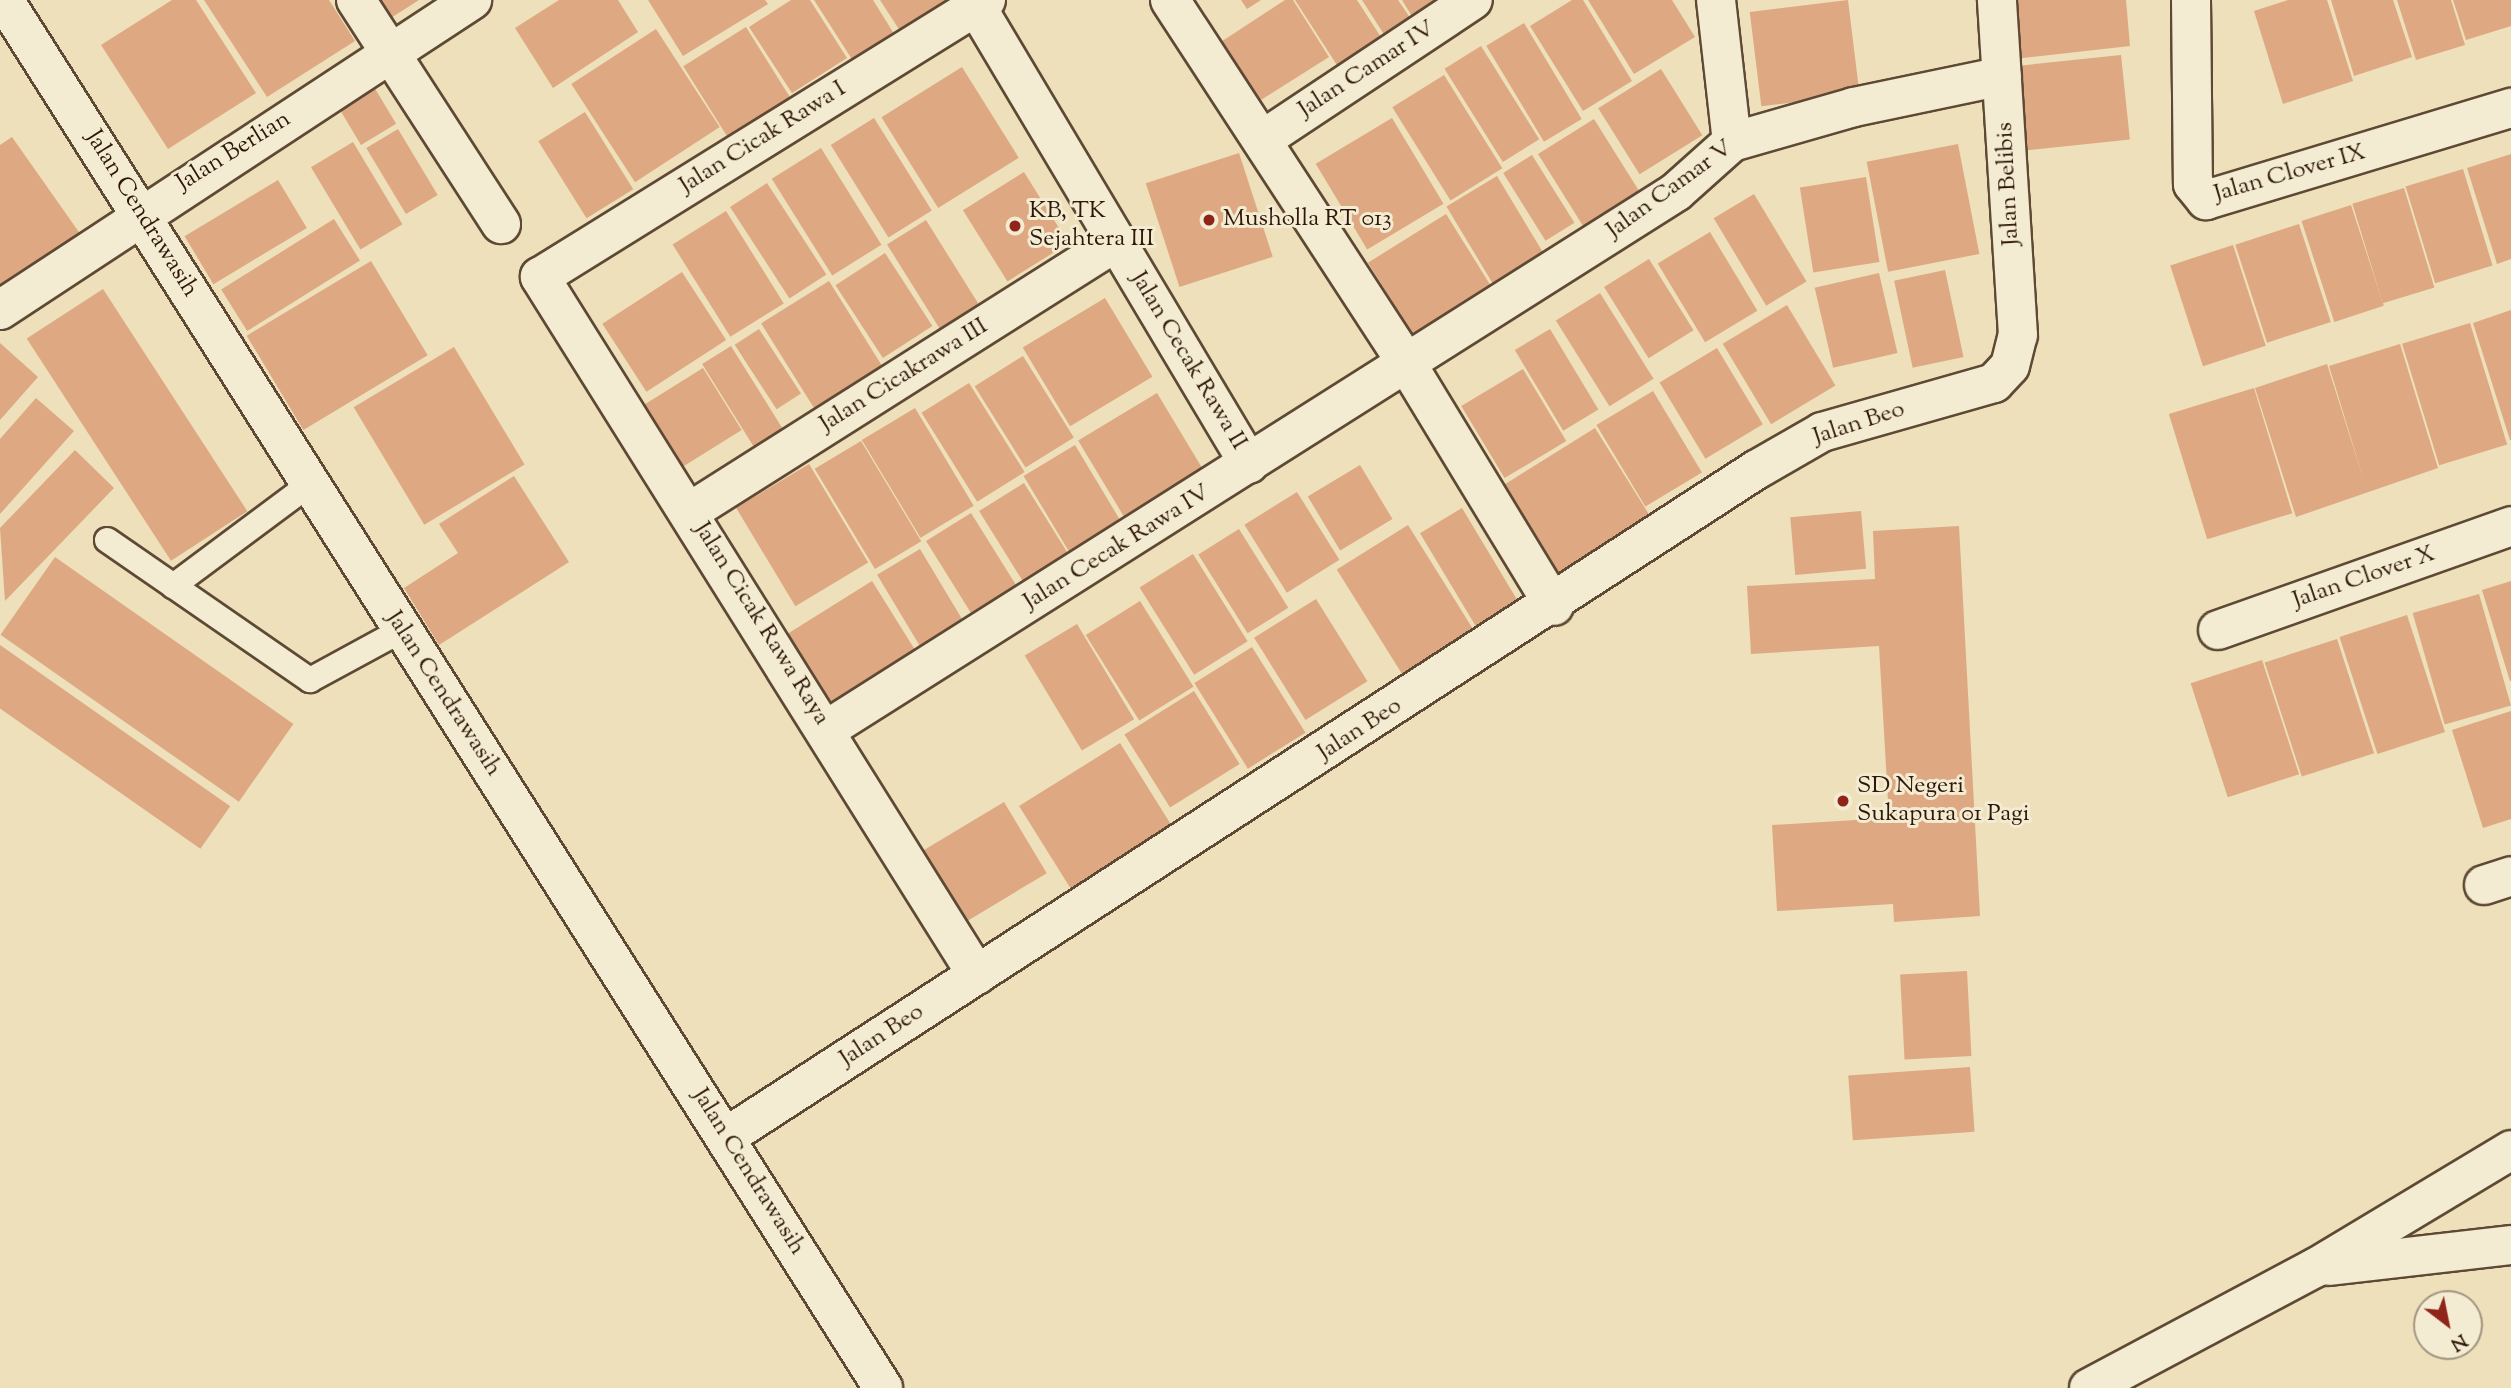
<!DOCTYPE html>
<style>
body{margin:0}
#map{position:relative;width:2511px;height:1388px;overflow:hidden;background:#ede0ba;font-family:"Sorts Mill Goudy",serif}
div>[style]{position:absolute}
.building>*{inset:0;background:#dda882;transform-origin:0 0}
.roads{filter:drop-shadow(2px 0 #5e4934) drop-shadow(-2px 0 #5e4934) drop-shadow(0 2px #5e4934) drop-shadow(0 -2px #5e4934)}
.lane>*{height:24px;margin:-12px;padding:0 12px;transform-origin:12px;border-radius:12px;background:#f3ebd2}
.street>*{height:38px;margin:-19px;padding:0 19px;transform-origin:19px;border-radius:19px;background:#f3ebd2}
.secondary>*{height:38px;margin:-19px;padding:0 19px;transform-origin:19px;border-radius:19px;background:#f3ebd2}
.dots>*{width:19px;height:19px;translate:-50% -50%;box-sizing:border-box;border:4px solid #f3ebd2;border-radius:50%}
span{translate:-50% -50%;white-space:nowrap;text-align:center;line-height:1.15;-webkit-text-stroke:6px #f3ebd2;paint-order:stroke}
.street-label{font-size:24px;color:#2e1708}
.poi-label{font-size:24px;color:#2e1708}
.left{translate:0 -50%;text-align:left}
.north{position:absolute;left:2413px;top:1290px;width:70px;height:70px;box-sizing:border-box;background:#f3ebd2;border:2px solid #a49681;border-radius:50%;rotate:148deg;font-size:19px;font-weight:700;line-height:28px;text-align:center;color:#2e1708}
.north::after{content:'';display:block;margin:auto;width:24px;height:32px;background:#8f2418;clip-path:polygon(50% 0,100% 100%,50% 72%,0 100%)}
</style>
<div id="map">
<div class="building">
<div style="clip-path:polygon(172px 0,196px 0,256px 93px,168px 149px,101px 45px)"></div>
<div style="clip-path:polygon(204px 0,329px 0,355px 41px,267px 97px)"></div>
<div style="clip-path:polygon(368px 0,419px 0,383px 23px)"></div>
<div style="clip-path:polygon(559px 0,618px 0,638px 32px,553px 88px,515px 28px)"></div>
<div style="clip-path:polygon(648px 0,765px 0,768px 4px,683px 56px)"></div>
<div style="clip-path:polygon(791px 0,810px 0,847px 58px,792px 93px,749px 27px)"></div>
<div style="clip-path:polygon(814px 0,873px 0,896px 37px,855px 64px)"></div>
<div style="clip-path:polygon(880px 0,967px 0,906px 40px)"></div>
<div style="clip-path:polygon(1241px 0,1261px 0,1247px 9px)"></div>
<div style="clip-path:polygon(1285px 0,1293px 0,1329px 57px,1245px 110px,1207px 51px)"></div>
<div style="clip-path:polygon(1295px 0,1357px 0,1386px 45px,1342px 73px)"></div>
<div style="clip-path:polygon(1362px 0,1398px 0,1411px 19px,1385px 36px)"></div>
<div style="clip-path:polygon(1402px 0,1451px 0,1416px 23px)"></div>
<div style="clip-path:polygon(1572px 0,1583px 0,1632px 81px,1583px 111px,1530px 26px)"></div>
<div style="clip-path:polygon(1588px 0,1672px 0,1695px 37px,1634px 74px)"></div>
<div style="left:1848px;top:0;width:95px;height:99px;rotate:83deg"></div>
<div style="clip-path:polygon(2008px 0,2126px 0,2130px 46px,2014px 59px)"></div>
<div style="clip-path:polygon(2288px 0,2327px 0,2353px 81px,2283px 104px,2254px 11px)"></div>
<div style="clip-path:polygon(2331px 0,2393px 0,2412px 57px,2354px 76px)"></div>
<div style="clip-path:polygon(2397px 0,2451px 0,2465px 45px,2416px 60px)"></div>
<div style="clip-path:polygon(2453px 0,2511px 0,2511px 26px,2466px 40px)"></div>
<div style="left:1524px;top:23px;width:112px;height:44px;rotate:59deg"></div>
<div style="left:746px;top:27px;width:90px;height:74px;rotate:58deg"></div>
<div style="left:656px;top:29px;width:117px;height:101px;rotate:57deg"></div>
<div style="left:1481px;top:46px;width:110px;height:43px;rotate:58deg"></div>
<div style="left:2121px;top:55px;width:85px;height:115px;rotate:84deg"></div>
<div style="left:962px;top:67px;width:107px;height:95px;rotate:58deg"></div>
<div style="left:1661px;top:69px;width:78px;height:74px;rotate:58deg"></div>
<div style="left:1444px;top:75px;width:110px;height:61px;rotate:58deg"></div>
<div style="left:374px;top:87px;width:43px;height:41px;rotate:59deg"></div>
<div style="left:585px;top:112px;width:91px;height:55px;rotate:58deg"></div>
<div style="left:874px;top:118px;width:109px;height:51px;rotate:58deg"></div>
<div style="left:1392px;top:118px;width:100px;height:89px;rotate:59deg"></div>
<div style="left:1594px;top:119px;width:93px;height:66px;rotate:58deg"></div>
<div style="left:398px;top:129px;width:77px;height:37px;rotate:59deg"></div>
<div style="clip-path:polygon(12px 137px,88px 245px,0 289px,0 145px)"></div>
<div style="left:353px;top:142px;width:96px;height:49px;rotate:59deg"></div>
<div style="left:1958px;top:144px;width:112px;height:93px;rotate:79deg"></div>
<div style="left:821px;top:148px;width:114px;height:58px;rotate:58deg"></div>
<div style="left:1239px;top:153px;width:109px;height:98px;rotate:72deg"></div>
<div style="clip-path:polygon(2511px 154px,2511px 259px,2497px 264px,2467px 168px)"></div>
<div style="left:1532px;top:155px;width:80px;height:34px;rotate:58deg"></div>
<div style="left:2463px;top:169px;width:101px;height:60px;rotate:73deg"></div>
<div style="left:1024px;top:172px;width:84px;height:72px;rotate:58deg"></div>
<div style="left:1497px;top:176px;width:92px;height:59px;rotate:59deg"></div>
<div style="left:1866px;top:177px;width:86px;height:67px;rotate:81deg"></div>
<div style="left:278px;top:180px;width:56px;height:109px;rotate:59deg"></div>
<div style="left:767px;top:183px;width:109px;height:44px;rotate:57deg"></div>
<div style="left:2404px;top:188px;width:104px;height:54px;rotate:73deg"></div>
<div style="left:1754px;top:194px;width:102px;height:47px;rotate:59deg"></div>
<div style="left:2351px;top:205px;width:106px;height:52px;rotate:72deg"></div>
<div style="left:726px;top:211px;width:109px;height:63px;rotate:58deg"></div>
<div style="left:1446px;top:214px;width:101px;height:92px;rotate:58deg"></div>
<div style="left:334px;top:219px;width:49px;height:133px;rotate:58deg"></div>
<div style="left:926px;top:220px;width:116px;height:46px;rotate:58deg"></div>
<div style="left:2299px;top:224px;width:103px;height:67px;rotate:72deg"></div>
<div style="left:1710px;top:232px;width:92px;height:61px;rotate:59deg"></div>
<div style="left:2233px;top:245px;width:106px;height:66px;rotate:72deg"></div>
<div style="left:885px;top:253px;width:87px;height:59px;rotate:57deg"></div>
<div style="left:1649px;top:259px;width:84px;height:53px;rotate:58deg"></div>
<div style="left:371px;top:261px;width:110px;height:145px;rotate:59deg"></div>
<div style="left:1945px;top:270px;width:89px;height:52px;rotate:78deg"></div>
<div style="left:682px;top:272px;width:81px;height:95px;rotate:57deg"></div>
<div style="left:1879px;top:273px;width:82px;height:66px;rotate:77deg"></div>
<div style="left:829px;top:281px;width:105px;height:80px;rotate:58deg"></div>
<div style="left:103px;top:289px;width:265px;height:91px;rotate:57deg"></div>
<div style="left:1600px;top:293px;width:101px;height:52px;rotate:58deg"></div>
<div style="left:1105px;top:298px;width:92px;height:96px;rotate:59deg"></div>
<div style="left:1787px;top:305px;width:94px;height:75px;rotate:59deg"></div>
<div style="clip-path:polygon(2511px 310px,2511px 440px,2510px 440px,2473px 323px)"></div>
<div style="left:2470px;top:323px;width:127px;height:71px;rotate:73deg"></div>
<div style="left:759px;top:329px;width:77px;height:29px;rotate:57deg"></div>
<div style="left:1550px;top:329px;width:94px;height:41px;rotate:59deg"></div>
<div style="clip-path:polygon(0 343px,38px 377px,0 420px)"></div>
<div style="clip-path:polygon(2400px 344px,2438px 468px,2296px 517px,2255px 388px,2327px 364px,2365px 484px,2329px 366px)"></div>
<div style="left:731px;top:346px;width:111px;height:34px;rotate:58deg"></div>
<div style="left:454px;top:347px;width:137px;height:117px;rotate:59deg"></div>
<div style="left:1717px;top:348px;width:89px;height:67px;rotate:59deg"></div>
<div style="left:1023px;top:356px;width:96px;height:57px;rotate:58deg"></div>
<div style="left:703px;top:368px;width:73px;height:78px;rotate:58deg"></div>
<div style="left:1523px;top:369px;width:84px;height:72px;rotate:59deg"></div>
<div style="left:969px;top:383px;width:105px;height:56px;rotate:58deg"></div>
<div style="left:2254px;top:388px;width:131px;height:89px;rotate:73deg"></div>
<div style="left:1653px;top:391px;width:95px;height:66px;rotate:59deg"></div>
<div style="left:1157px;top:393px;width:96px;height:92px;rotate:59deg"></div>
<div style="clip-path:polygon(36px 398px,74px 431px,0 514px,0 439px)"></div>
<div style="left:915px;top:408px;width:114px;height:62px;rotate:59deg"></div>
<div style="left:1595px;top:428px;width:122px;height:118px;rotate:58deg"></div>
<div style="left:861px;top:441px;width:117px;height:54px;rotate:59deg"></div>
<div style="left:1075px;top:445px;width:90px;height:60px;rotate:59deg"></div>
<div style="clip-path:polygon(75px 450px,114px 488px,5px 601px,0 528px)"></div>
<div style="left:809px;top:464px;width:115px;height:85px;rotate:59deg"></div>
<div style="left:1360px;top:465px;width:63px;height:61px;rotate:59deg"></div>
<div style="clip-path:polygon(514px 476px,569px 562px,439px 645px,404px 588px,458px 553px,439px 524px)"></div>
<div style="left:1024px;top:483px;width:91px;height:53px;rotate:58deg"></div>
<div style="left:1297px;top:492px;width:80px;height:62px;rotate:58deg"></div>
<div style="left:1462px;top:508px;width:123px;height:49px;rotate:59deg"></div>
<div style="left:1861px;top:511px;width:58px;height:71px;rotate:85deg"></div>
<div style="left:971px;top:513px;width:89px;height:53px;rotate:58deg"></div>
<div style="left:1408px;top:525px;width:145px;height:84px;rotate:58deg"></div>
<div style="clip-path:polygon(1959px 526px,1980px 916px,1894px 922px,1893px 904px,1777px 911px,1772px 825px,1889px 818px,1879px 646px,1751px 654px,1747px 586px,1875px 579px,1873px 531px)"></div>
<div style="left:1239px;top:529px;width:93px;height:48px;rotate:58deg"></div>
<div style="left:920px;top:549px;width:90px;height:50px;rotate:59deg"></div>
<div style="left:1193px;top:554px;width:103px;height:63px;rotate:58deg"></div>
<div style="left:55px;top:557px;width:291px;height:95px;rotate:35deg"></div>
<div style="left:872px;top:581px;width:101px;height:115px;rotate:58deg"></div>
<div style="clip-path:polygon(2511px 581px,2511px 681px,2510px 681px,2482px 590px)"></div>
<div style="left:2479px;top:594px;width:116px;height:69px;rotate:74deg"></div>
<div style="left:1316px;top:599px;width:97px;height:73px;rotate:58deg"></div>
<div style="left:1140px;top:601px;width:101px;height:64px;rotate:58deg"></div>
<div style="left:2407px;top:615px;width:123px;height:71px;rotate:72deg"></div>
<div style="left:1077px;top:624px;width:111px;height:61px;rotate:59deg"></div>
<div style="left:2337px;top:639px;width:120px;height:76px;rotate:72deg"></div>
<div style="left:0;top:645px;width:281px;height:52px;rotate:35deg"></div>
<div style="left:1252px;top:647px;width:101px;height:68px;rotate:58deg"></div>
<div style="left:2262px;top:660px;width:120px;height:75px;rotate:72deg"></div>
<div style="left:1194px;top:691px;width:86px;height:82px;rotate:58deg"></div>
<div style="clip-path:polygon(2511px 711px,2511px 819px,2483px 828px,2452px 730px)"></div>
<div style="left:1120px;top:743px;width:97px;height:119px;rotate:58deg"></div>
<div style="left:1004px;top:802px;width:83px;height:101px;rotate:59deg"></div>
<div style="left:1967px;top:971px;width:85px;height:67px;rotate:87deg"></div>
<div style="left:1970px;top:1067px;width:65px;height:122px;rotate:86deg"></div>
</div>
<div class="roads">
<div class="lane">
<div style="left:107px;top:540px;width:247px;rotate:34.6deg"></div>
<div style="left:310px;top:680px;width:105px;rotate:-28.5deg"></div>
<div style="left:173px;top:586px;width:171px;rotate:-36.7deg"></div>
</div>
<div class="street">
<div style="left:356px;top:0;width:267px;rotate:57.1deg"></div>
<div style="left:1170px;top:0;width:434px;rotate:56.9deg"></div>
<div style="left:1407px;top:364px;width:283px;rotate:58.7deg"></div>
<div style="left:1716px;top:0;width:143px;rotate:83.6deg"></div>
<div style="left:2191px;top:0;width:184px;rotate:89.4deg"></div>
<div style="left:2193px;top:184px;width:21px;rotate:51deg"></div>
<div style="left:2206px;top:200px;width:319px;rotate:-16.8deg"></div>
<div style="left:976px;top:6px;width:533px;rotate:59.2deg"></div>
<div style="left:1262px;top:140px;width:253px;rotate:-33.6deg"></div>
<div style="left:0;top:310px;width:565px;rotate:-33.3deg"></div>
<div style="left:691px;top:511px;width:503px;rotate:-32.33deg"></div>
<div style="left:2218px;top:630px;width:311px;rotate:-19.5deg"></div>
<div style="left:826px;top:730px;width:1006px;rotate:-32.33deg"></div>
<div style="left:1676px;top:192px;width:75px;rotate:-41.8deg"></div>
<div style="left:1732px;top:142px;width:127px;rotate:-16deg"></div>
<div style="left:1854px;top:107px;width:151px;rotate:-11.8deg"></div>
<div style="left:2484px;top:885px;width:28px;rotate:-18deg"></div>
<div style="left:977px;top:975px;width:824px;rotate:-122.05deg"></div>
<div style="left:540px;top:277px;width:525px;rotate:-31.84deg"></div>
<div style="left:726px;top:1137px;width:1227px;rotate:-32.93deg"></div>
<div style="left:1756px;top:470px;width:76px;rotate:-29.9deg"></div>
<div style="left:1822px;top:432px;width:179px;rotate:-15.9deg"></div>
<div style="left:1994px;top:383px;width:23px;rotate:-47deg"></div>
<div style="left:2010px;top:366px;width:32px;rotate:-76deg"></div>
<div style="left:2018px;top:335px;width:336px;rotate:-93.6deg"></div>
</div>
<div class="secondary">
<div style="left:4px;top:0;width:1643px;rotate:57.65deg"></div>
<div style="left:2329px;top:1266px;width:183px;rotate:-6.6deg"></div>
<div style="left:2089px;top:1388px;width:256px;rotate:-28deg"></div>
<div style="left:2315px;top:1268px;width:229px;rotate:-31deg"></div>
</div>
</div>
<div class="dots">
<div style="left:1209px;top:220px;background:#8f2418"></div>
<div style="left:1015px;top:226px;background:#8f2418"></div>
<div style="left:1843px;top:801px;background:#8f2418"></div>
</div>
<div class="street-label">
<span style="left:1367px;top:70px;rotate:-33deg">Jalan Camar IV</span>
<span style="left:763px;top:138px;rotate:-32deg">Jalan Cicak Rawa I</span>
<span style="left:234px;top:152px;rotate:-32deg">Jalan Berlian</span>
<span style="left:2290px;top:174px;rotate:-16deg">Jalan Clover IX</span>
<span style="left:2009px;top:184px;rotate:-93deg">Jalan Belibis</span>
<span style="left:1670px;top:190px;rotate:-36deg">Jalan Camar V</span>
<span style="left:141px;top:214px;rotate:58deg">Jalan Cendrawasih</span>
<span style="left:1188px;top:361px;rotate:59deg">Jalan Cecak Rawa II</span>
<span style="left:904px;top:376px;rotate:-32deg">Jalan Cicakrawa III</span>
<span style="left:1859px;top:424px;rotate:-18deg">Jalan Beo</span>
<span style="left:1117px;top:548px;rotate:-32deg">Jalan Cecak Rawa IV</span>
<span style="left:2364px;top:578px;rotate:-19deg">Jalan Clover X</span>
<span style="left:761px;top:624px;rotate:58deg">Jalan Cicak Rawa Raya</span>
<span style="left:443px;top:694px;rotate:57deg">Jalan Cendrawasih</span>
<span style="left:1360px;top:730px;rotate:-33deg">Jalan Beo</span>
<span style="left:882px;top:1036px;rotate:-33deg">Jalan Beo</span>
<span style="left:748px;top:1172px;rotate:58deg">Jalan Cendrawasih</span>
</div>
<div class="poi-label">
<span class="left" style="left:1029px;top:226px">KB, TK<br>Sejahtera III</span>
<span class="left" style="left:1223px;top:220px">Musholla RT 013</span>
<span class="left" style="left:1857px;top:801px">SD Negeri<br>Sukapura 01 Pagi</span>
</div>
<div class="north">N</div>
</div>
